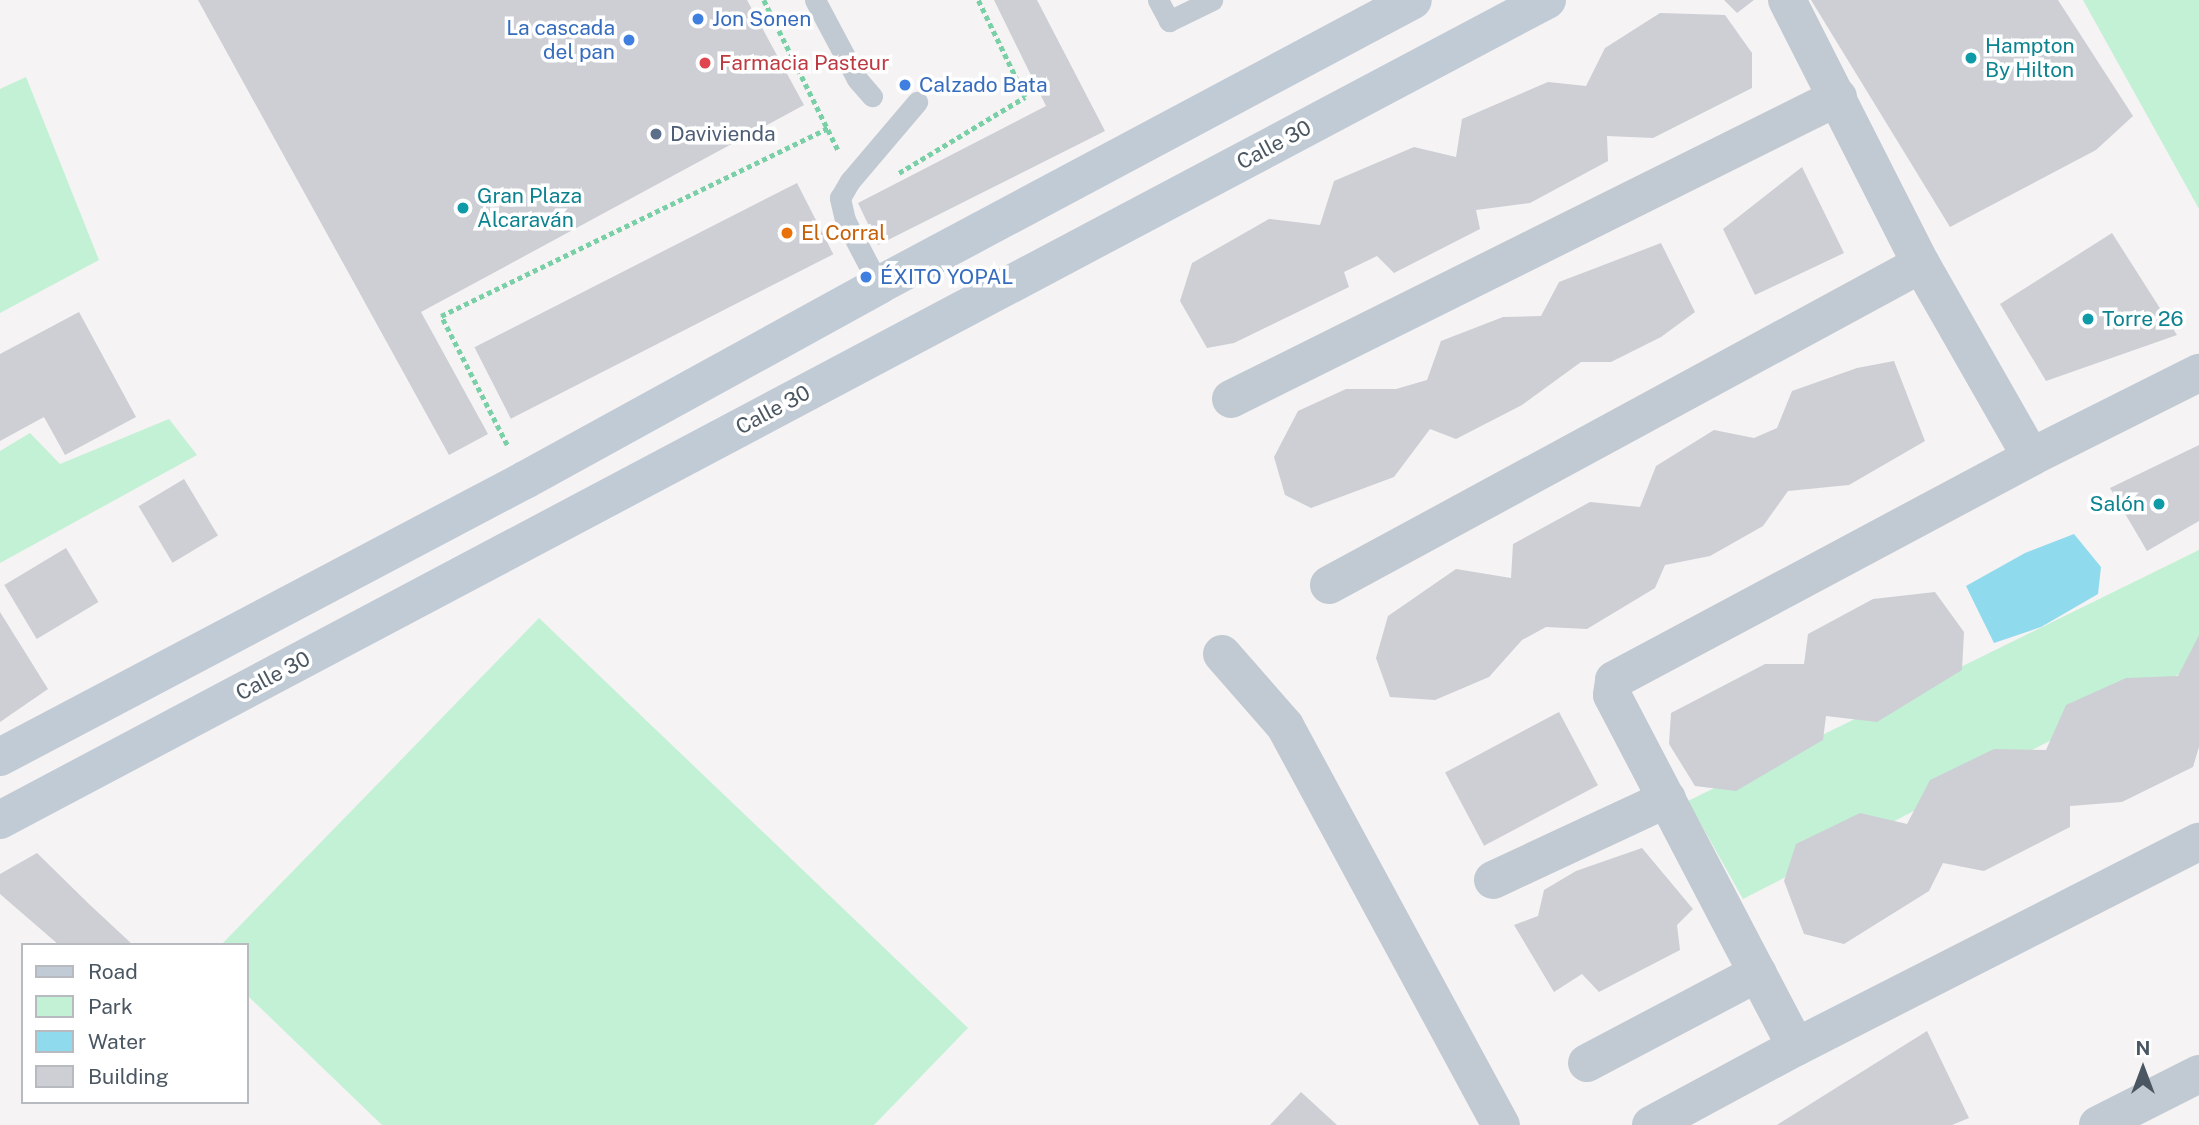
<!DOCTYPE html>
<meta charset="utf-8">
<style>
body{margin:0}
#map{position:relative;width:2199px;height:1125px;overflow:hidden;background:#f5f3f3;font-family:"Public Sans",sans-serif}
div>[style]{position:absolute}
.green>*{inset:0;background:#c3f1d5}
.water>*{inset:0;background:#90daee}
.building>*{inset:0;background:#cdcfd5;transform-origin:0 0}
.path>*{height:4.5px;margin-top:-2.25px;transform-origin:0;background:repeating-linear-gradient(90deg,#7ad0a6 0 5px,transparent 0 8.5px)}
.lane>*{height:21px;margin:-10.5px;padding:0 10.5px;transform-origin:10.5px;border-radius:10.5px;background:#c1cad2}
.street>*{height:38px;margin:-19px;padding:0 19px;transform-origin:19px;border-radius:19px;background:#c1cad2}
.secondary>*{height:38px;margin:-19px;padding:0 19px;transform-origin:19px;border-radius:19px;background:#c1cbd6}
.dots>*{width:19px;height:19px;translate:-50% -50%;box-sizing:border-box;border:4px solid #fff;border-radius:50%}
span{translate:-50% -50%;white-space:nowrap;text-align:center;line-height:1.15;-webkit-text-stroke:7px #fff;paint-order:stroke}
.shop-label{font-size:21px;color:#366cbe}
.left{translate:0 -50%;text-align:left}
.right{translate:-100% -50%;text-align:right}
.culture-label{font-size:21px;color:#0d838f}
.health-label{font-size:21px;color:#be3a42}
.service-label{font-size:21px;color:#4e5e75}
.street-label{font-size:21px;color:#4a5661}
.food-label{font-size:21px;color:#c56008}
.legend{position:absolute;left:21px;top:943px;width:228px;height:161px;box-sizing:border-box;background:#fff;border:2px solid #b7bbc0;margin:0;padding:9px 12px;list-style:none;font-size:21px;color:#4a5661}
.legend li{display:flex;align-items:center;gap:14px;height:35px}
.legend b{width:35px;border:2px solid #b7bbc0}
.north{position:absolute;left:2108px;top:1034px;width:70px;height:70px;-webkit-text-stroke:5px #fff;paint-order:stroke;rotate:0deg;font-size:19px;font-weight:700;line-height:28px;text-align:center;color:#4a5661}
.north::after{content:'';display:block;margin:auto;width:24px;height:32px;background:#4a5661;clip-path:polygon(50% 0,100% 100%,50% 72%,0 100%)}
</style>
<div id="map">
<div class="green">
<div style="clip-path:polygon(2083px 0,2199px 0,2199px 209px)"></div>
<div style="clip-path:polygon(26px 77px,99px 260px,0 313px,0 89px)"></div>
<div style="clip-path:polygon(169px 419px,197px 455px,0 563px,0 451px,30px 433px,60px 464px)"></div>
<div style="clip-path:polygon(2199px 550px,2199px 664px,1743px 899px,1688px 801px)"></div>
<div style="clip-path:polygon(539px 618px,968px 1028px,874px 1125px,382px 1125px,247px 995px,247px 945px,221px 945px)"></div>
</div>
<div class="water">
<div style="clip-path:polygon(2074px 534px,2101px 567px,2098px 594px,2041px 627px,1994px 643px,1966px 586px,2025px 553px)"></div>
</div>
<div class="building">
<div style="clip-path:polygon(198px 0,747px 0,804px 105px,421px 312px,488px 434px,449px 455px)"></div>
<div style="clip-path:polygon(994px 0,1037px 0,1105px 131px,878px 245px,858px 203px,1046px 106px)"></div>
<div style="clip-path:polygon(1724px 0,1754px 0,1737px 13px)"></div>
<div style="clip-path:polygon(1811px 0,2058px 0,2133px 116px,2096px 150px,1950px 227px)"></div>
<div style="clip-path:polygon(1660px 13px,1725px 15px,1752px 53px,1752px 88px,1653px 138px,1607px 136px,1608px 161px,1530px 203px,1476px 210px,1480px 229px,1394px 273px,1377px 256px,1344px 272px,1349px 287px,1234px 343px,1207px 348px,1180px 301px,1192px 263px,1269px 219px,1320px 225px,1334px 181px,1414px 147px,1456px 157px,1462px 119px,1548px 82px,1586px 86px,1605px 48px)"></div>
<div style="clip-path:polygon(1802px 167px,1844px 253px,1755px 295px,1723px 229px)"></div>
<div style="left:797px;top:183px;width:80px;height:362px;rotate:63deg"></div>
<div style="clip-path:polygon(2112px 233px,2177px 335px,2046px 381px,2000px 304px)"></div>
<div style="clip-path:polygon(1661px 243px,1695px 312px,1661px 337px,1611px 362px,1581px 362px,1522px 405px,1456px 439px,1430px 429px,1394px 477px,1311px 508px,1285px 495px,1274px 457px,1298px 411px,1346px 389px,1396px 389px,1427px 380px,1441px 341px,1503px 317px,1541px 316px,1559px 282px)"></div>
<div style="clip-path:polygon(79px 312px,136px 417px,65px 455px,44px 417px,0 441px,0 354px)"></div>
<div style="clip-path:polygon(1894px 361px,1925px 441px,1849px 485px,1788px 491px,1763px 526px,1710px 556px,1665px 565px,1655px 588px,1587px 629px,1546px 627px,1522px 640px,1489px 677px,1435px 700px,1390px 697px,1376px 658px,1388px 616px,1456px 569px,1511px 578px,1513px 544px,1590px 502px,1640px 507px,1656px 466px,1714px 430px,1754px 438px,1777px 428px,1792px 391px,1857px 368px)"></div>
<div style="clip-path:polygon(2199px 445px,2199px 521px,2147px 551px,2110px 488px)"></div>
<div style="left:184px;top:479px;width:66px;height:53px;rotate:59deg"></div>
<div style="left:66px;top:548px;width:63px;height:72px;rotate:59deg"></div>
<div style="clip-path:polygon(1935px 592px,1964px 632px,1962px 670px,1877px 722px,1826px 716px,1823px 740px,1736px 791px,1695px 786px,1669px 744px,1671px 713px,1765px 664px,1804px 664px,1808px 634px,1873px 599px)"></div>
<div style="clip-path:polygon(0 612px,48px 689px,0 722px)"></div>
<div style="clip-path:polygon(2199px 635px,2199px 747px,2193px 767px,2122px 802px,2070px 806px,2070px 827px,1984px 871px,1943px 863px,1929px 891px,1844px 944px,1804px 934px,1784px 881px,1796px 844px,1860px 813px,1907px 824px,1930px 780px,1994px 749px,2046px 750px,2066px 705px,2126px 678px,2178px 676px)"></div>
<div style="left:1559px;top:712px;width:83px;height:129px;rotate:62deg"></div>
<div style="clip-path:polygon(1642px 848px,1693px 909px,1677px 925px,1680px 950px,1599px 992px,1582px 974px,1554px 992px,1514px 925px,1538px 916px,1544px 890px,1576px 871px)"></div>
<div style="clip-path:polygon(37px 853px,89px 904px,133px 945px,59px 945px,0 894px,0 874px)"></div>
<div style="clip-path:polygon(1927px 1031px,1969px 1118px,1952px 1125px,1777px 1125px)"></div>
<div style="clip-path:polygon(1301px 1092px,1337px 1125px,1270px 1125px)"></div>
</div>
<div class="path">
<div style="left:764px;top:0;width:167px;rotate:63.7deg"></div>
<div style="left:899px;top:173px;width:147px;rotate:-31.1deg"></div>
<div style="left:1025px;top:97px;width:108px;rotate:-115.9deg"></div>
<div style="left:507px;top:445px;width:145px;rotate:-117.1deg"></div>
<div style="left:441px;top:316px;width:431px;rotate:-25.9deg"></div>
</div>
<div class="lane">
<div style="left:815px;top:0;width:89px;rotate:62deg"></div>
<div style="left:857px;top:79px;width:23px;rotate:49deg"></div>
<div style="left:1158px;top:0;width:24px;rotate:62deg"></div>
<div style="left:1169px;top:21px;width:48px;rotate:-26deg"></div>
<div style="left:879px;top:285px;width:73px;rotate:-117.6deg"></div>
<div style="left:845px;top:220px;width:23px;rotate:-103deg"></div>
<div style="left:840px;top:198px;width:20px;rotate:-60deg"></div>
<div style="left:850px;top:181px;width:104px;rotate:-49.7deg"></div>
</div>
<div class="street">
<div style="left:1787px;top:0;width:296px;rotate:63.1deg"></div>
<div style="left:1921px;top:264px;width:222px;rotate:60.3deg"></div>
<div style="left:1231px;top:399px;width:678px;rotate:-26.45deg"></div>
<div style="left:1329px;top:585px;width:673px;rotate:-28.47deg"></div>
<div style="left:1222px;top:654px;width:96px;rotate:48.8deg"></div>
<div style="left:1285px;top:726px;width:454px;rotate:61.6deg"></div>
<div style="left:1493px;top:880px;width:192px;rotate:-25deg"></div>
<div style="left:1796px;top:1047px;width:397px;rotate:-117.6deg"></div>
<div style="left:1612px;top:695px;width:15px;rotate:-82deg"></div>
<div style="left:1614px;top:680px;width:473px;rotate:-28.1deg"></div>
<div style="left:2031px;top:457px;width:188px;rotate:-26.6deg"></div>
<div style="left:1587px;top:1063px;width:193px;rotate:-27.8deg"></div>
<div style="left:1651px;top:1125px;width:165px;rotate:-28.3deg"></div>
<div style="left:1796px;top:1047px;width:452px;rotate:-27deg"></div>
<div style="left:2098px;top:1125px;width:113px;rotate:-26.8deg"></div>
</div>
<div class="secondary">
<div style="left:0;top:757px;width:594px;rotate:-27.82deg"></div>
<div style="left:525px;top:480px;width:404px;rotate:-28.8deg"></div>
<div style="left:879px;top:285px;width:605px;rotate:-28.09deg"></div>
<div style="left:0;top:820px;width:1751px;rotate:-27.93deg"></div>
</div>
<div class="dots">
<div style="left:698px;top:19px;background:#3f7fe0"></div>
<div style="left:629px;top:40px;background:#3f7fe0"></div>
<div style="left:1971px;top:58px;background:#0f9aa8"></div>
<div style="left:705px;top:63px;background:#e0444e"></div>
<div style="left:905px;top:85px;background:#3f7fe0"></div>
<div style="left:656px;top:134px;background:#5c6f8a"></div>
<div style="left:463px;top:208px;background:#0f9aa8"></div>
<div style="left:787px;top:233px;background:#e8710a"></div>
<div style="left:866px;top:277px;background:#3f7fe0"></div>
<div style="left:2088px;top:319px;background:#0f9aa8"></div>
<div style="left:2159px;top:504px;background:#0f9aa8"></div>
</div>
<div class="shop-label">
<span class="left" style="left:712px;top:19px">Jon Sonen</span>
<span class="right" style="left:615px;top:40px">La cascada<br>del pan</span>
<span class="left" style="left:919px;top:85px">Calzado Bata</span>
<span class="left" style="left:880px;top:277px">ÉXITO YOPAL</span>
</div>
<div class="culture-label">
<span class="left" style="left:1985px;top:58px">Hampton<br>By Hilton</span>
<span class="left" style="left:477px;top:208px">Gran Plaza<br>Alcaraván</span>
<span class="left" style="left:2102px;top:319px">Torre 26</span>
<span class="right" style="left:2145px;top:504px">Salón</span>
</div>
<div class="health-label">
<span class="left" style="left:719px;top:63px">Farmacia Pasteur</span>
</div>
<div class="service-label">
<span class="left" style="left:670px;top:134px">Davivienda</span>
</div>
<div class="street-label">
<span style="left:1274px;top:145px;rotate:-28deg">Calle 30</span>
<span style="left:773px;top:410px;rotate:-28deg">Calle 30</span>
<span style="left:273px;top:676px;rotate:-28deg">Calle 30</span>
</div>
<div class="food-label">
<span class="left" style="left:801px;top:233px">El Corral</span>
</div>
<ul class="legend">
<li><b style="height:9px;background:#c1cbd6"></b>Road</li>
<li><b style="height:19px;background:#c3f1d5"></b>Park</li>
<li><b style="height:19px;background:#90daee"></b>Water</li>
<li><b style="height:19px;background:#cdcfd5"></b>Building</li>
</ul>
<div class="north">N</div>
</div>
